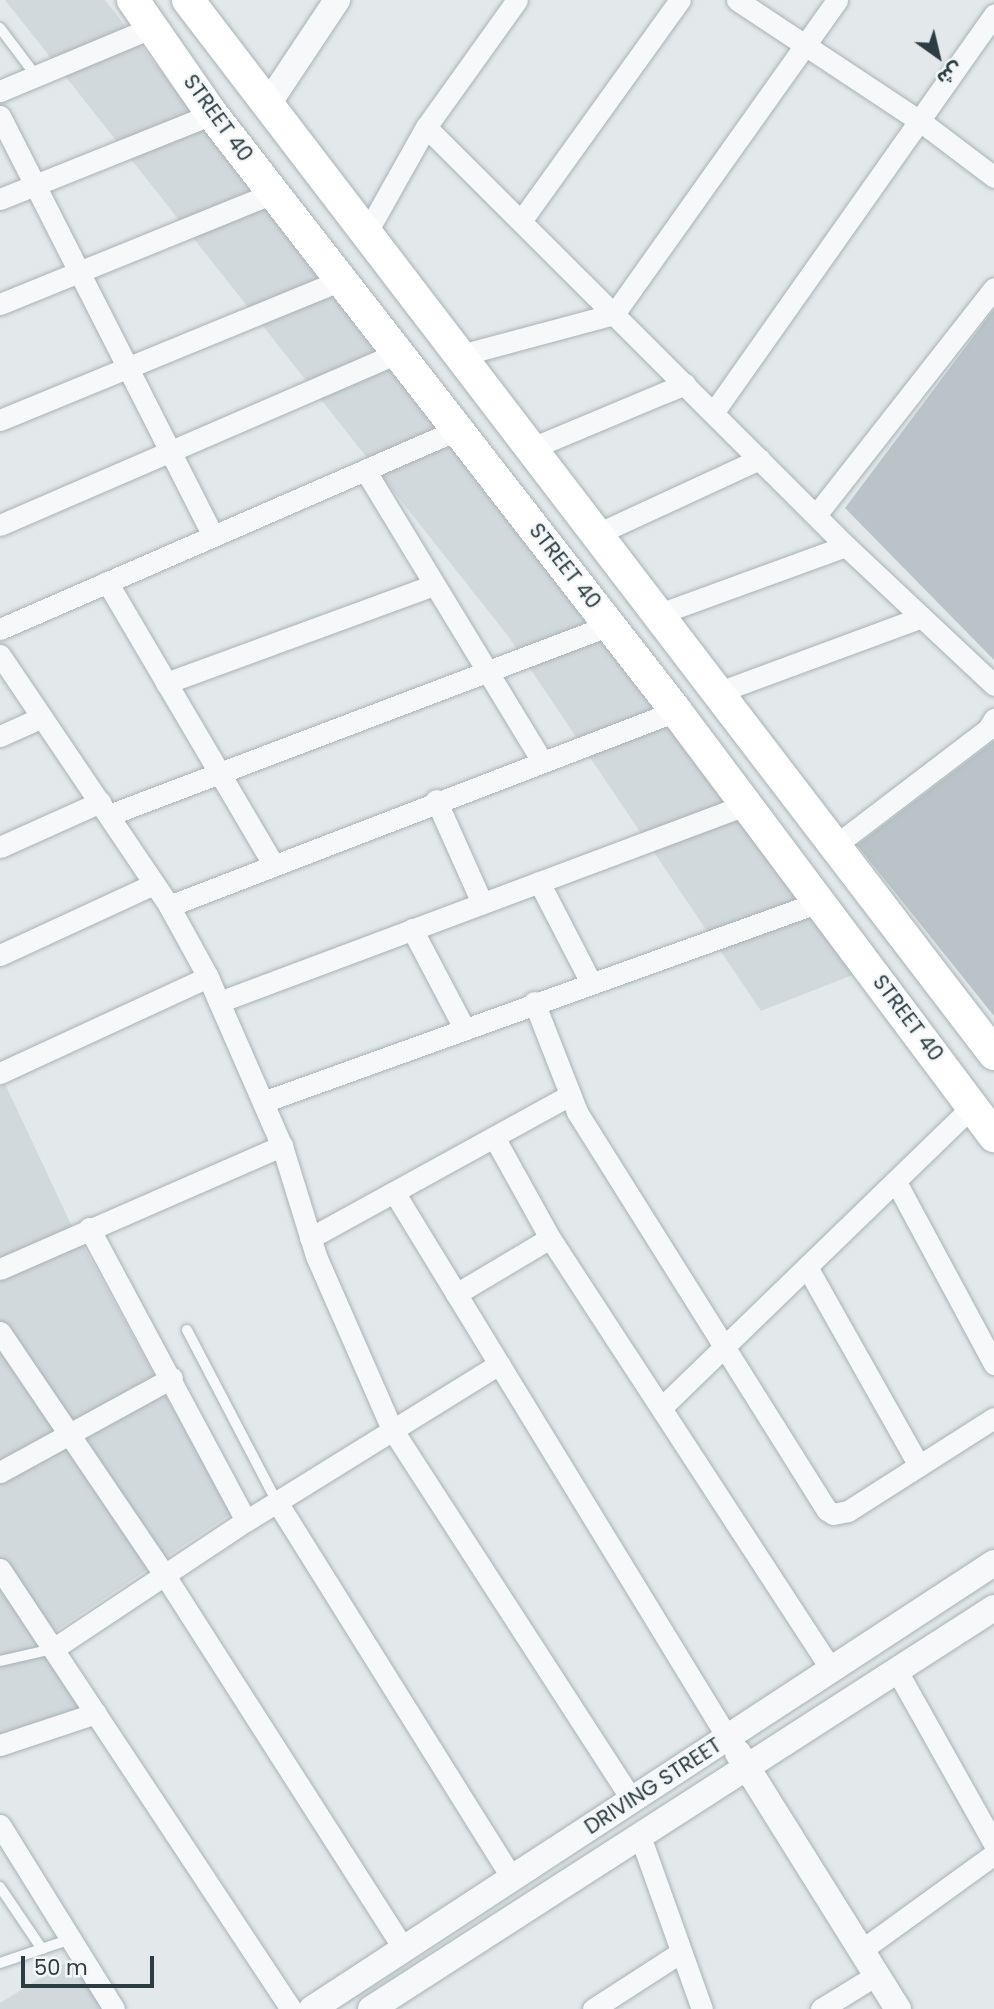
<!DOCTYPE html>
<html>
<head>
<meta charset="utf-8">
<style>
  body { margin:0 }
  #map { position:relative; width:994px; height:2009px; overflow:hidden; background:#e3e9eb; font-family:Poppins,"Noto Sans Arabic",sans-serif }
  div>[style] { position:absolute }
  .built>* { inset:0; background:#d1d9dd }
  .building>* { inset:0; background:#bac4c8 }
  .roads { filter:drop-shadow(0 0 2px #a8b2b5) drop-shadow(0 0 2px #a8b2b5) }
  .service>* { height:10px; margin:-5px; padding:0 5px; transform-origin:5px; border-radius:5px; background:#f6f8f9 }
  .minor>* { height:21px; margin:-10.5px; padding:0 10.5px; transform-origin:10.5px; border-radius:10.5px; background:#f6f8f9 }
  .tertiary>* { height:26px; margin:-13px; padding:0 13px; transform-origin:13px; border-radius:13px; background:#f6f8f9 }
  .primary>* { height:32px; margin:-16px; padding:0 16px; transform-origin:16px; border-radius:16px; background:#fff }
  span { translate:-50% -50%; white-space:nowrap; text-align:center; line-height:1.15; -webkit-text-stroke:5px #f3f7f8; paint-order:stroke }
  .street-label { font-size:21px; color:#2b3d43 }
  .north { position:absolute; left:903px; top:21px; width:70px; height:70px; -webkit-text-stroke:5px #f3f7f8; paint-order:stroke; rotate:146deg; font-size:19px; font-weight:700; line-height:28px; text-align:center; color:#2b3d43 }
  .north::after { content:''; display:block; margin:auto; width:24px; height:32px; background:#2b3d43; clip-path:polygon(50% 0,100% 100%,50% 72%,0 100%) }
  .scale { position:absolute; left:21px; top:1956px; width:133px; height:32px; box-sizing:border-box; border:4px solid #2b3d43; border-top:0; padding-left:9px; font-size:21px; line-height:24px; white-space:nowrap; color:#2b3d43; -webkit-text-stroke:5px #f3f7f8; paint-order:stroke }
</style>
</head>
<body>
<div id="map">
  <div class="built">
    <i style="clip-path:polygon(5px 0,105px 0,863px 971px,761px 1011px,508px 636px)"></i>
    <i style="clip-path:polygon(5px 1084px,69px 1220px,231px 1514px,37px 1643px,91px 1726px,0 1758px,0 1086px)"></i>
    <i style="clip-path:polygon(75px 1957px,107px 2009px,0 2009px,0 2003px)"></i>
  </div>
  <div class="building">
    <i style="clip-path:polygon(994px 309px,994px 660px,845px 508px)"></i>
    <i style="clip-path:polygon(994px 741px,994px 1016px,857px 845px)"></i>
  </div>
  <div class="roads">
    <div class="service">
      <i style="left:0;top:28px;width:56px;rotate:52.9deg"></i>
      <i style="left:187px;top:1330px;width:194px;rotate:62.4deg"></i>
      <i style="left:0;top:1661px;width:54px;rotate:-12.8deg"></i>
      <i style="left:0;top:1887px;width:75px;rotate:55.9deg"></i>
      <i style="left:0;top:1963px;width:75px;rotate:-18.7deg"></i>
    </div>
    <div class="minor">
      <i style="left:737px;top:0;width:219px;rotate:33.5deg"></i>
      <i style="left:920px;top:121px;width:93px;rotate:37.1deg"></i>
      <i style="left:0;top:91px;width:166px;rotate:-22.7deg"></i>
      <i style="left:0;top:116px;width:471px;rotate:63.1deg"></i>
      <i style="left:426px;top:127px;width:593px;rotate:44.93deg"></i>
      <i style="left:846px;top:546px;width:203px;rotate:43.2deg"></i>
      <i style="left:0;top:199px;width:228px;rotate:-21.8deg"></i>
      <i style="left:521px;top:221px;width:272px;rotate:-54.3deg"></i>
      <i style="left:367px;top:232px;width:120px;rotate:-60.7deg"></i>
      <i style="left:426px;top:127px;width:156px;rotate:-54.4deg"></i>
      <i style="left:0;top:304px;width:296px;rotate:-22.1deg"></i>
      <i style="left:461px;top:355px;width:158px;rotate:-15deg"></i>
      <i style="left:614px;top:314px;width:385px;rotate:-54.6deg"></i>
      <i style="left:713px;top:413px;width:488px;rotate:-54.8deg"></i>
      <i style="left:0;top:420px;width:369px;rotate:-22.3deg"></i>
      <i style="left:532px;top:448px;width:166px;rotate:-22.7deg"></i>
      <i style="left:365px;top:470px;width:339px;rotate:58.7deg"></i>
      <i style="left:816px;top:515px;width:288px;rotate:-51.9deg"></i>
      <i style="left:0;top:525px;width:433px;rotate:-23.4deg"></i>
      <i style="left:597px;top:534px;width:179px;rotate:-24.8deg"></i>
      <i style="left:107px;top:582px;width:327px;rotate:59.5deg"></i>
      <i style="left:659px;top:614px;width:199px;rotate:-20deg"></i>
      <i style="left:0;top:629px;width:501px;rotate:-23.54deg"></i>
      <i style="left:0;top:655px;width:303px;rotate:56deg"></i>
      <i style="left:169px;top:906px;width:81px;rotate:61.2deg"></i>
      <i style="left:208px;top:977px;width:184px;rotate:66.4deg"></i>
      <i style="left:282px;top:1146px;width:115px;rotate:72.8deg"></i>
      <i style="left:316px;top:1256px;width:189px;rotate:66.3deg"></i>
      <i style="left:392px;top:1429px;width:442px;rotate:57.1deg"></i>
      <i style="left:166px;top:683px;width:285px;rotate:-20.1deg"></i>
      <i style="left:719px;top:692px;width:216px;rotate:-20.3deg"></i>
      <i style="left:0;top:736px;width:46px;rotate:-24.3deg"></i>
      <i style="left:436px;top:800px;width:113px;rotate:65.9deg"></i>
      <i style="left:109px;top:815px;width:536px;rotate:-20.77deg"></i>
      <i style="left:837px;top:844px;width:190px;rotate:-37.3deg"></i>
      <i style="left:988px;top:729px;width:12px;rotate:-59deg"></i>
      <i style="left:0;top:847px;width:110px;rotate:-24.2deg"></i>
      <i style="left:539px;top:882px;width:111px;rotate:62.7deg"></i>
      <i style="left:169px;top:906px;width:543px;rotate:-21.04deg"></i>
      <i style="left:412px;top:929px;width:112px;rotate:62.3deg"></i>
      <i style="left:0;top:955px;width:170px;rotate:-24.8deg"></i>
      <i style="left:219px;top:1002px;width:565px;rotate:-20.52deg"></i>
      <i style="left:534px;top:1002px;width:118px;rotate:68.6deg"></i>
      <i style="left:577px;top:1112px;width:470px;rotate:57.9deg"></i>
      <i style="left:827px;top:1510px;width:7px;rotate:34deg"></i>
      <i style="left:833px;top:1514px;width:15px;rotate:-11deg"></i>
      <i style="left:848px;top:1511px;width:173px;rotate:-32.5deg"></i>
      <i style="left:0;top:1073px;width:229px;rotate:-24.8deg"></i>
      <i style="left:263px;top:1102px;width:591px;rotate:-19.78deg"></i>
      <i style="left:494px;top:1137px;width:115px;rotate:61deg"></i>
      <i style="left:550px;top:1238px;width:515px;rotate:56.9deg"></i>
      <i style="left:896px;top:1182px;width:207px;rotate:61.7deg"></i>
      <i style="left:394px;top:1192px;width:639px;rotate:58.57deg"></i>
      <i style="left:89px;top:1228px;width:332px;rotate:61.8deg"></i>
      <i style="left:310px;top:1238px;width:297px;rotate:-28.8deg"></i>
      <i style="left:807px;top:1267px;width:228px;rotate:60.6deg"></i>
      <i style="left:0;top:1269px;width:308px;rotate:-23.6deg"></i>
      <i style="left:456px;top:1294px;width:109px;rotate:-30.8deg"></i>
      <i style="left:0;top:1332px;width:292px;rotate:55.9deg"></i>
      <i style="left:164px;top:1574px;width:445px;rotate:57.4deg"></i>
      <i style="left:661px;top:1408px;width:434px;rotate:-44.1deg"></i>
      <i style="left:0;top:1472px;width:196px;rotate:-28.7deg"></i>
      <i style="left:277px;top:1502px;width:443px;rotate:58deg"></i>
      <i style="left:0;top:1569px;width:528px;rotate:56.52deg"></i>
      <i style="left:53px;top:1649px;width:232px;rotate:-33.6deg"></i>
      <i style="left:246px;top:1521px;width:298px;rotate:-31.8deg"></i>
      <i style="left:897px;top:1671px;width:198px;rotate:60.7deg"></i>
      <i style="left:0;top:1745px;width:101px;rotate:-18.4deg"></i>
      <i style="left:0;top:1825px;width:216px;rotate:58.2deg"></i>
      <i style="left:640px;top:1836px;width:184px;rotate:70.3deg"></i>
      <i style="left:863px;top:1949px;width:162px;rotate:-35.9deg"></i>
      <i style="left:593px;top:2009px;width:105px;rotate:-32.9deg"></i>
      <i style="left:821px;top:2009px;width:67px;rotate:-31.6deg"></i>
    </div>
    <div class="tertiary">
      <i style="left:268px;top:104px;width:125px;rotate:-56.4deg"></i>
      <i style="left:738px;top:1753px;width:302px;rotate:58deg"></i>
      <i style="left:312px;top:2009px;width:815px;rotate:-33.18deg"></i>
      <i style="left:371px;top:2009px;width:741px;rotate:-32.77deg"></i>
    </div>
    <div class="primary">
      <i style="left:133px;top:0;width:139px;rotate:55.3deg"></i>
      <i style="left:212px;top:114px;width:756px;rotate:52.14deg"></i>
      <i style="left:676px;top:711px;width:531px;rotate:53.19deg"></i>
      <i style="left:188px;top:0;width:1327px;rotate:52.59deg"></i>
    </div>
  </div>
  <div class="street-label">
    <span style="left:218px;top:118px;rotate:54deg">STREET 40</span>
    <span style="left:565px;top:566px;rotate:52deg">STREET 40</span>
    <span style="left:908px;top:1018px;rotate:53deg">STREET 40</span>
    <span style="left:653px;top:1786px;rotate:-33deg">DRIVING STREET</span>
  </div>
  <div class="north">ش</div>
  <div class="scale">50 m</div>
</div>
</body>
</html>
